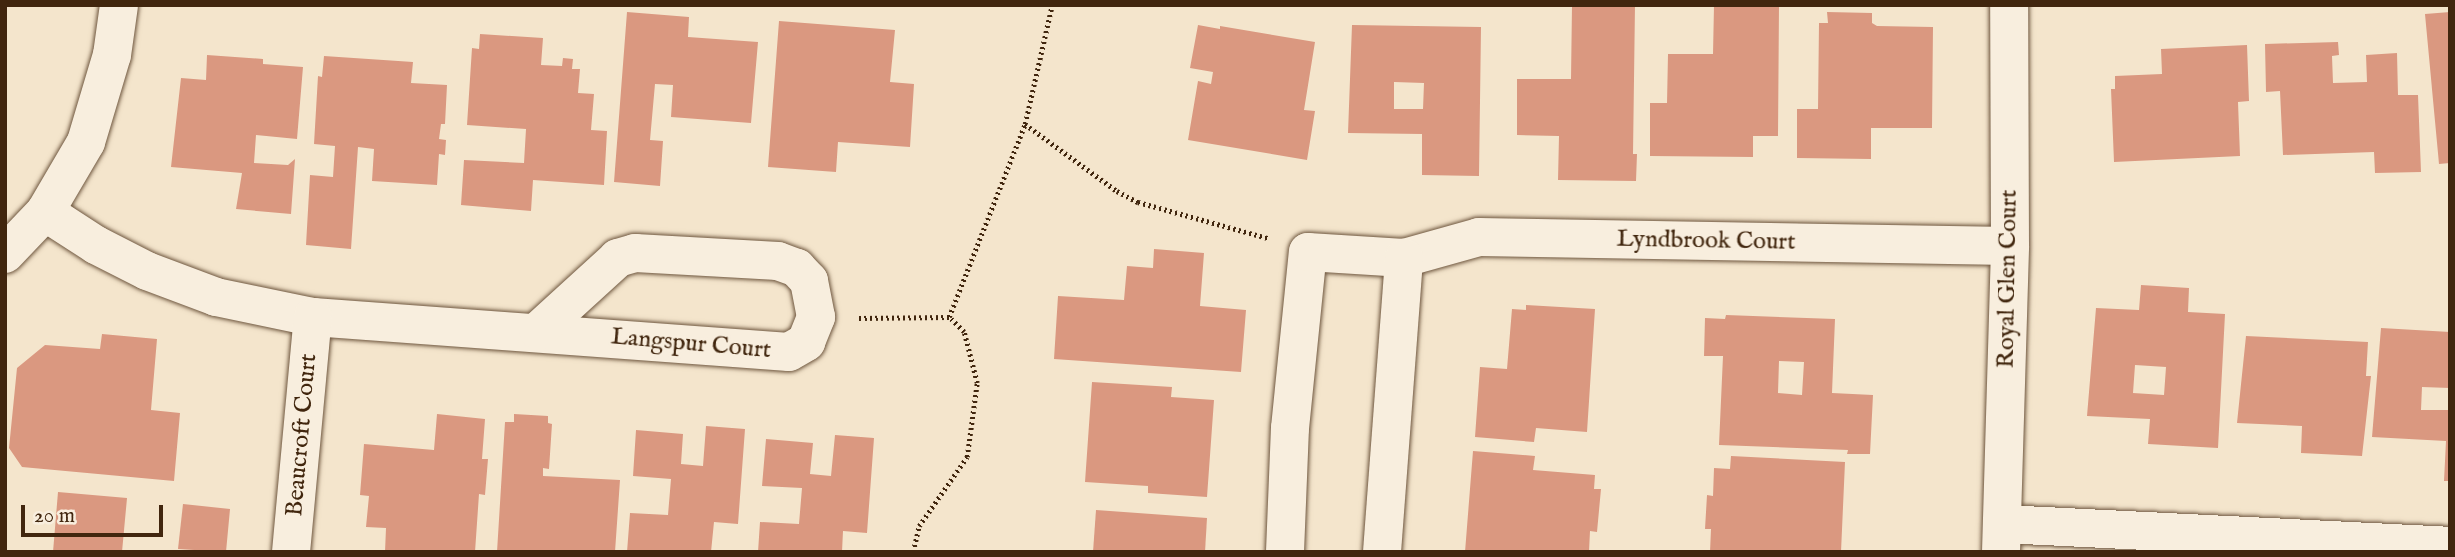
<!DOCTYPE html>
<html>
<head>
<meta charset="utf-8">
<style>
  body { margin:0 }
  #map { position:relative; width:2455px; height:557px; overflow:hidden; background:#f4e5cc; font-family:"IM FELL English",serif }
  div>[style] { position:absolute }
  .building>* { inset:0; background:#da9880 }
  .path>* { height:4.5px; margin-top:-2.25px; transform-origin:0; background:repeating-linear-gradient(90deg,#41260e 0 2px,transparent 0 5.5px) }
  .roads { filter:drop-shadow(0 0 2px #6e563e) drop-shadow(0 0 2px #6e563e) }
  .minor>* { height:38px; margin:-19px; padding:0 19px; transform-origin:19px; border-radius:19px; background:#f8eede }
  span { translate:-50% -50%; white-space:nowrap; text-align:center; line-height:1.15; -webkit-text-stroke:5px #f8eede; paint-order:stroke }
  .street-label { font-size:24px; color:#41260e }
  .frame { position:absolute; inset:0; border:7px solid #41260e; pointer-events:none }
  .scale { position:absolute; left:21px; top:505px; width:142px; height:32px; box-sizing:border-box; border:4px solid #41260e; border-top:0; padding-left:9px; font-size:21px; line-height:24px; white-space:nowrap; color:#41260e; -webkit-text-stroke:5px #f8eede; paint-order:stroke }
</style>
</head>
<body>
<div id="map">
  <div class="building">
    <i style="clip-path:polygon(1572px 5px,1635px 5px,1633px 154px,1637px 154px,1636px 181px,1558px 180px,1559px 136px,1517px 135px,1517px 79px,1571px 79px)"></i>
    <i style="clip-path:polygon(1714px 5px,1779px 5px,1778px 136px,1753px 136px,1753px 157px,1650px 156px,1650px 103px,1667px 103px,1668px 54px,1713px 54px)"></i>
    <i style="clip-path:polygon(627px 12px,689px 17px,688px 37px,758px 42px,751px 123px,671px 117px,673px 85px,655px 84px,650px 140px,663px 141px,660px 186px,614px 182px)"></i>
    <i style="clip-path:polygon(1827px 12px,1872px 13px,1872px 23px,1877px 26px,1933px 27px,1932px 128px,1871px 128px,1871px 159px,1797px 158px,1797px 109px,1818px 109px,1819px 23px,1828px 23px)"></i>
    <i style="clip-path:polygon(2450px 12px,2450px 163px,2439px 164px,2425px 14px)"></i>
    <i style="clip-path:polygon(779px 21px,895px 30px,890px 82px,914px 84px,910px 147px,838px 142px,836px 172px,768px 167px)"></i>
    <i style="clip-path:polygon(1198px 25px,1220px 29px,1220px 26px,1315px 42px,1304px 110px,1315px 111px,1307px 160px,1188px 140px,1198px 81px,1211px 84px,1213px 72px,1190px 68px)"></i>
    <i style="clip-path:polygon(evenodd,1352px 25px,1481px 27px,1479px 176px,1422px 175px,1422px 134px,1348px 133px,1352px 25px,1394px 82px,1424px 83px,1423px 109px,1394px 109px,1394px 82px)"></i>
    <i style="clip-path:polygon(480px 34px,543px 38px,541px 65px,562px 66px,563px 58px,573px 59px,572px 69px,580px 69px,578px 93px,594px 94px,591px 130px,607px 131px,604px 185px,533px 180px,531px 211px,461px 205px,464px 160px,524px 163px,526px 129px,467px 125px,472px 48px,479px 49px)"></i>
    <i style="clip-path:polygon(2338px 42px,2339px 55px,2332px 56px,2333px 83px,2367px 82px,2366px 55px,2397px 53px,2398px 95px,2418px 95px,2421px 172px,2375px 173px,2374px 152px,2283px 155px,2280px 91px,2266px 92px,2265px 44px)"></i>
    <i style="clip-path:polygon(2247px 45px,2249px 101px,2238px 102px,2240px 156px,2114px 162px,2111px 89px,2115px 89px,2115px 76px,2162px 74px,2161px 49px)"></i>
    <i style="clip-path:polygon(207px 55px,263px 59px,263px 64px,303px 67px,297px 139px,256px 135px,254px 163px,288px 165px,295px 159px,291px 214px,236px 209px,242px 173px,171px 167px,181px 78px,206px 80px)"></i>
    <i style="clip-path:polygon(324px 56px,413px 62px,411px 83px,447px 85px,445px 124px,441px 124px,439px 139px,446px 140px,445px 155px,439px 154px,437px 185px,372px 181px,374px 149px,358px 147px,351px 249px,306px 245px,310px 175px,333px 177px,335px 146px,314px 144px,318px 76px,322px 77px)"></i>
    <i style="clip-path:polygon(1154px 249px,1204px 253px,1200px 306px,1246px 310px,1241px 372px,1054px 359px,1058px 296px,1124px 300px,1127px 266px,1153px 268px)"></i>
    <i style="clip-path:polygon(evenodd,2141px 285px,2189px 288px,2188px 312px,2225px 314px,2218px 448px,2148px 444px,2150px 419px,2087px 416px,2096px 308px,2139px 310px,2141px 285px,2135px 365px,2166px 367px,2164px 395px,2133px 393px,2135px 365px)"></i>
    <i style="clip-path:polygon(1526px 305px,1595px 309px,1587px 432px,1536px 428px,1534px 442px,1475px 437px,1480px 367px,1507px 369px,1512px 309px,1526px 310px)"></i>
    <i style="clip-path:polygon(evenodd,1726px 315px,1835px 319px,1832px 393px,1873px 395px,1870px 454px,1847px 454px,1848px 450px,1719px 445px,1723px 356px,1704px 356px,1705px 318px,1725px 319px,1726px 315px,1779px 361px,1804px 362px,1802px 395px,1778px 393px,1779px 361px)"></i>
    <i style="clip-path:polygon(2381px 328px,2450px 332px,2450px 388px,2422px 387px,2421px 410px,2450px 410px,2450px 481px,2444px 481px,2446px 441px,2372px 437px)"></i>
    <i style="clip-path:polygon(102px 334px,157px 339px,151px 410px,180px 413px,174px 481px,22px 467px,9px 448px,17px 368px,45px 345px,100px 349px)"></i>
    <i style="clip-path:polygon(2246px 336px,2368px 342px,2366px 376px,2371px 376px,2362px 456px,2301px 453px,2302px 426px,2237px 423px)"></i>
    <i style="clip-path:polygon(1092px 382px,1172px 387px,1171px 397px,1214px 400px,1207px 497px,1148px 493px,1148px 486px,1085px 482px)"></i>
    <i style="clip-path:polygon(437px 414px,485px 419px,482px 459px,488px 459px,485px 495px,479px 494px,475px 552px,385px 552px,386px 528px,366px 527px,369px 496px,360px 495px,364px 444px,434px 450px)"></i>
    <i style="clip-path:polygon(514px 414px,548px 416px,548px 423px,552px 424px,549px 469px,543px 468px,543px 476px,620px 480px,615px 552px,497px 552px,505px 422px,514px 422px)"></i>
    <i style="clip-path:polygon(706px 426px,745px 429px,738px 524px,714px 522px,711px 552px,627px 552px,630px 513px,668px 515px,671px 479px,633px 476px,636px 430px,683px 434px,681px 464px,703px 466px)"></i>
    <i style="clip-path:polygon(835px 435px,874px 438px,867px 533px,843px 531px,842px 552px,758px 552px,760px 522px,799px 524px,802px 488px,762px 486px,766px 439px,813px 443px,810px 474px,831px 476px)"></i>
    <i style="clip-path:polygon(1473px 451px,1535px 456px,1533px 470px,1595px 475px,1594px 489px,1601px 489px,1597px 532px,1590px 531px,1589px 552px,1465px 552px)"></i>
    <i style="clip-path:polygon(1731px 456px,1845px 462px,1841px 552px,1710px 552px,1711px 529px,1705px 529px,1707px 495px,1713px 496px,1714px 468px,1730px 469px)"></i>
    <i style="clip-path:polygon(58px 492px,127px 498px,122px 552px,53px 552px)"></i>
    <i style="clip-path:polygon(183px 504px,230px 509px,226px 552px,178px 549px)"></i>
    <i style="clip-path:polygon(1096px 510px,1207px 518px,1205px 552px,1093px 552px)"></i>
  </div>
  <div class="path">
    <i style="left:1025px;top:124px;width:114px;rotate:36.1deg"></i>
    <i style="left:1117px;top:191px;width:24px;rotate:28deg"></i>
    <i style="left:1138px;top:202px;width:135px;rotate:15.5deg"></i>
    <i style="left:859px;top:318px;width:90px;rotate:-0.6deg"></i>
    <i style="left:913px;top:552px;width:27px;rotate:-77deg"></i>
    <i style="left:919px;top:526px;width:84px;rotate:-55.2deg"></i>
    <i style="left:967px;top:457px;width:75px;rotate:-82.3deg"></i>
    <i style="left:977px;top:383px;width:53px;rotate:-104.3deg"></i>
    <i style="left:964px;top:332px;width:21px;rotate:-135deg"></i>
    <i style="left:949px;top:317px;width:207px;rotate:-68.5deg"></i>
    <i style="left:1025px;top:124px;width:122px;rotate:-77.2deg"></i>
  </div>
  <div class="roads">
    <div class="minor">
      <i style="left:45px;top:212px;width:61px;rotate:32.9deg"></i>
      <i style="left:96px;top:245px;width:57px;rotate:27deg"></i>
      <i style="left:147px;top:271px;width:74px;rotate:20.6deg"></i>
      <i style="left:216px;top:297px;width:99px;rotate:11.7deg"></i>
      <i style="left:313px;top:317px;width:477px;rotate:4.2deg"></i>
      <i style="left:789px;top:352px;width:20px;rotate:-30deg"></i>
      <i style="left:806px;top:342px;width:27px;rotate:-68deg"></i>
      <i style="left:816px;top:317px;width:37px;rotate:-101deg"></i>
      <i style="left:809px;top:281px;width:18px;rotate:-133deg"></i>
      <i style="left:797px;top:268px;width:20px;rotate:-160deg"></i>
      <i style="left:778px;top:261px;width:143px;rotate:-176.8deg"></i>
      <i style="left:635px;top:253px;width:18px;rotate:164deg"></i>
      <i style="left:618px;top:258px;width:108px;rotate:137.6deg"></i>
      <i style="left:5px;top:254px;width:58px;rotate:-46.4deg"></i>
      <i style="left:45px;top:212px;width:81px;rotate:-59.6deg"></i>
      <i style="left:86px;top:142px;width:91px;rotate:-73.4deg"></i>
      <i style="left:112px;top:55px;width:50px;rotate:-82deg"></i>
      <i style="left:2003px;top:524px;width:448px;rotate:2.8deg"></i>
      <i style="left:291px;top:552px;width:236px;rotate:-84.7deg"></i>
      <i style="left:1285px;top:552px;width:124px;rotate:-87.7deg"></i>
      <i style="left:1290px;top:428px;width:177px;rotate:-84.2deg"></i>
      <i style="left:1308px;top:252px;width:96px;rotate:3.6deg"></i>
      <i style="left:1404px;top:258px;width:78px;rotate:-15.6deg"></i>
      <i style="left:1479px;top:237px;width:531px;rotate:0.97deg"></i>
      <i style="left:1382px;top:552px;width:295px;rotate:-85.7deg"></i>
      <i style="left:2001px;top:552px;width:306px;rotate:-88.3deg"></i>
      <i style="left:2010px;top:246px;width:241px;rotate:-90.2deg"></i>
    </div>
  </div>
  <div class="street-label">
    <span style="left:1706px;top:241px;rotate:1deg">Lyndbrook Court</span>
    <span style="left:2008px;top:279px;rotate:-89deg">Royal Glen Court</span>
    <span style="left:691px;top:344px;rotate:5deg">Langspur Court</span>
    <span style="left:302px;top:435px;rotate:-85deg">Beaucroft Court</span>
  </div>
  <div class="frame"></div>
  <div class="scale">20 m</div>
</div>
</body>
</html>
